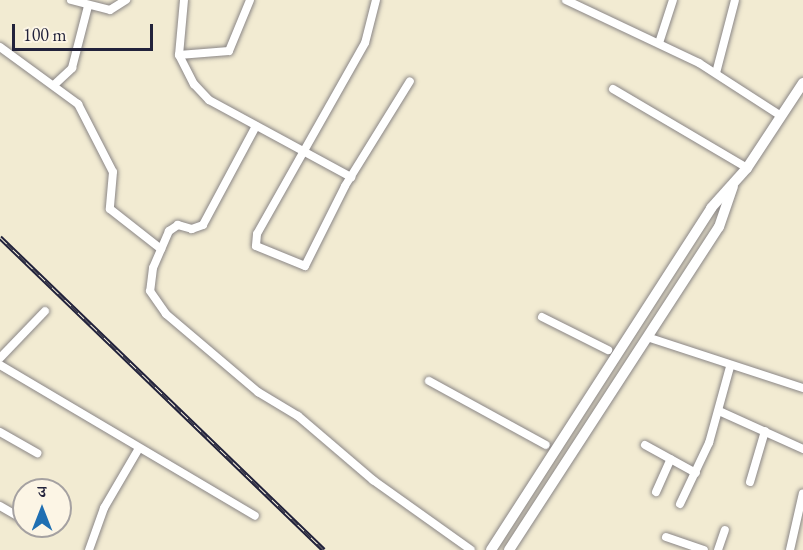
<!DOCTYPE html>
<html>
<head>
<meta charset="utf-8">
<style>
  body { margin:0 }
  #map { position:relative; width:803px; height:550px; overflow:hidden; background:#f2ebd2; font-family:"EB Garamond","Noto Serif Devanagari",serif }
  div>[style] { position:absolute }
  .roads { filter:drop-shadow(0 0 2px #8a8686) drop-shadow(0 0 2px #8a8686) }
  .street>* { height:8px; margin:-4px; padding:0 4px; transform-origin:4px; border-radius:4px; background:#fff }
  .secondary>* { height:10px; margin:-5px; padding:0 5px; transform-origin:5px; border-radius:5px; background:#fff }
  .rail>* { height:5px; margin-top:-2.5px; transform-origin:0; background:repeating-linear-gradient(90deg,#fcf5e5 0 9px,#22223b 0 18px); box-sizing:border-box; border-block:2px solid #22223b }
  span { translate:-50% -50%; white-space:nowrap; text-align:center; line-height:1.15; -webkit-text-stroke:4.5px #fcf5e5; paint-order:stroke }
  .north { position:absolute; left:12px; top:478px; width:60px; height:60px; box-sizing:border-box; background:#fcf5e5; border:2px solid #a5a1a1; border-radius:50%; rotate:0deg; font-size:16px; font-weight:700; line-height:24px; text-align:center; color:#22223b }
  .north::after { content:''; display:block; margin:auto; width:21px; height:27px; background:#1f6fb2; clip-path:polygon(50% 0,100% 100%,50% 72%,0 100%) }
  .scale { position:absolute; left:12px; top:24px; width:141px; height:27px; box-sizing:border-box; border:3px solid #22223b; border-top:0; padding-left:8px; font-size:18px; line-height:21px; white-space:nowrap; color:#22223b; -webkit-text-stroke:4px #fcf5e5; paint-order:stroke }
</style>
</head>
<body>
<div id="map">
  <div class="roads">
    <div class="street">
      <i style="left:71px;top:0;width:40px;rotate:14.4deg"></i>
      <i style="left:110px;top:10px;width:19px;rotate:-32deg"></i>
      <i style="left:184px;top:0;width:55px;rotate:95.2deg"></i>
      <i style="left:179px;top:55px;width:33px;rotate:63deg"></i>
      <i style="left:194px;top:84px;width:22px;rotate:47deg"></i>
      <i style="left:209px;top:100px;width:162px;rotate:28.5deg"></i>
      <i style="left:376px;top:0;width:44px;rotate:104.3deg"></i>
      <i style="left:365px;top:43px;width:219px;rotate:119.5deg"></i>
      <i style="left:257px;top:234px;width:12px;rotate:95deg"></i>
      <i style="left:256px;top:246px;width:53px;rotate:22.2deg"></i>
      <i style="left:305px;top:266px;width:89px;rotate:-63.4deg"></i>
      <i style="left:345px;top:186px;width:123px;rotate:-58.2deg"></i>
      <i style="left:566px;top:0;width:147px;rotate:25.3deg"></i>
      <i style="left:699px;top:63px;width:98px;rotate:32.9deg"></i>
      <i style="left:659px;top:43px;width:45px;rotate:-72deg"></i>
      <i style="left:0;top:47px;width:97px;rotate:36.2deg"></i>
      <i style="left:78px;top:104px;width:76px;rotate:62.8deg"></i>
      <i style="left:113px;top:172px;width:37px;rotate:95deg"></i>
      <i style="left:110px;top:209px;width:65px;rotate:38.1deg"></i>
      <i style="left:179px;top:55px;width:50px;rotate:-4.6deg"></i>
      <i style="left:229px;top:51px;width:55px;rotate:-67.6deg"></i>
      <i style="left:716px;top:73px;width:75px;rotate:-75.4deg"></i>
      <i style="left:54px;top:85px;width:25px;rotate:-43deg"></i>
      <i style="left:72px;top:68px;width:64px;rotate:-75.5deg"></i>
      <i style="left:613px;top:89px;width:156px;rotate:30.5deg"></i>
      <i style="left:256px;top:126px;width:112px;rotate:118.2deg"></i>
      <i style="left:203px;top:225px;width:12px;rotate:160deg"></i>
      <i style="left:192px;top:229px;width:15px;rotate:-164deg"></i>
      <i style="left:178px;top:225px;width:11px;rotate:146deg"></i>
      <i style="left:169px;top:231px;width:40px;rotate:113.4deg"></i>
      <i style="left:153px;top:268px;width:23px;rotate:97deg"></i>
      <i style="left:150px;top:291px;width:28px;rotate:55deg"></i>
      <i style="left:166px;top:314px;width:121px;rotate:40.3deg"></i>
      <i style="left:258px;top:392px;width:47px;rotate:31deg"></i>
      <i style="left:298px;top:416px;width:99px;rotate:40.5deg"></i>
      <i style="left:373px;top:480px;width:120px;rotate:35.5deg"></i>
      <i style="left:542px;top:317px;width:74px;rotate:26.6deg"></i>
      <i style="left:647px;top:337px;width:164px;rotate:18.1deg"></i>
      <i style="left:0;top:358px;width:65px;rotate:-46.2deg"></i>
      <i style="left:0;top:365px;width:296px;rotate:30.6deg"></i>
      <i style="left:429px;top:381px;width:133px;rotate:28.7deg"></i>
      <i style="left:719px;top:411px;width:92px;rotate:24.3deg"></i>
      <i style="left:0;top:432px;width:43px;rotate:29.6deg"></i>
      <i style="left:645px;top:445px;width:58px;rotate:28.8deg"></i>
      <i style="left:750px;top:482px;width:53px;rotate:-73.6deg"></i>
      <i style="left:656px;top:492px;width:36px;rotate:-66deg"></i>
      <i style="left:680px;top:504px;width:68px;rotate:-64.6deg"></i>
      <i style="left:709px;top:443px;width:79px;rotate:-74.6deg"></i>
      <i style="left:0;top:506px;width:28px;rotate:30deg"></i>
      <i style="left:666px;top:537px;width:40px;rotate:18.9deg"></i>
      <i style="left:89px;top:550px;width:45px;rotate:-70.3deg"></i>
      <i style="left:104px;top:508px;width:69px;rotate:-59.7deg"></i>
      <i style="left:718px;top:550px;width:21px;rotate:-71deg"></i>
      <i style="left:790px;top:550px;width:58px;rotate:-77.2deg"></i>
    </div>
    <div class="secondary">
      <i style="left:491px;top:550px;width:407px;rotate:-57.2deg"></i>
      <i style="left:711px;top:208px;width:54px;rotate:-48deg"></i>
      <i style="left:747px;top:168px;width:102px;rotate:-56.6deg"></i>
      <i style="left:509px;top:550px;width:385px;rotate:-57deg"></i>
      <i style="left:719px;top:227px;width:43px;rotate:-71.1deg"></i>
    </div>
  </div>
  <div class="rail">
    <i style="left:0;top:237px;width:450px;rotate:44deg"></i>
  </div>
  <div class="north">उ</div>
  <div class="scale">100 m</div>
</div>
</body>
</html>
